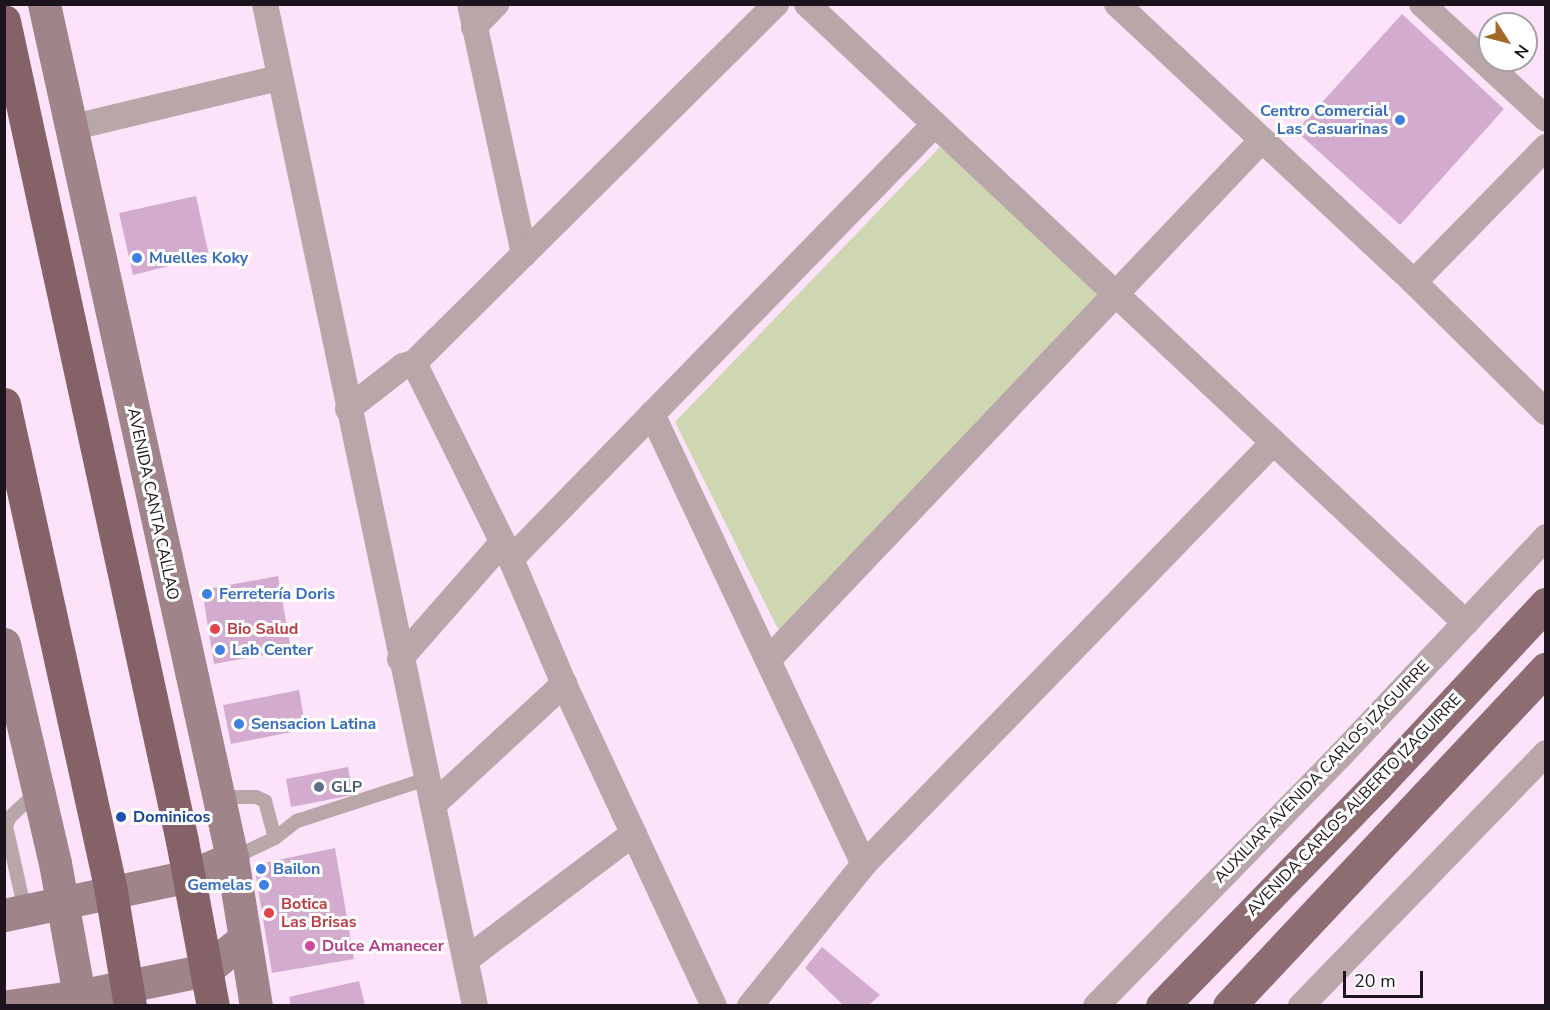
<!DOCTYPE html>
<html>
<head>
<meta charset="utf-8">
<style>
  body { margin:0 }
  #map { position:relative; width:1550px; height:1010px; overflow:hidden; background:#fce3f9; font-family:"Nunito Sans",sans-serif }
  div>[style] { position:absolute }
  .green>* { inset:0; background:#ced7b2 }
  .building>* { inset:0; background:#d3abcf }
  .service>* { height:14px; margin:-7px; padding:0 7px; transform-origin:7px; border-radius:7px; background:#b9a6a9 }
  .minor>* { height:26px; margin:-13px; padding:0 13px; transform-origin:13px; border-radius:13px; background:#b9a6a9 }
  .secondary>* { height:33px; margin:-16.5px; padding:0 16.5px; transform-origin:16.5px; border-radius:16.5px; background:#9f8489 }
  .primary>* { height:33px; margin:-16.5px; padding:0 16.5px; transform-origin:16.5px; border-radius:16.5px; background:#8d6c72 }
  .trunk>* { height:33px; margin:-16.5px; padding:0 16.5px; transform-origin:16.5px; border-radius:16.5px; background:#846268 }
  .dots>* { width:16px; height:16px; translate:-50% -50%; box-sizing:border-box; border:3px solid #fff; border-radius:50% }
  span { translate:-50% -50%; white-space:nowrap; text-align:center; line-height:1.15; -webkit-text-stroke:6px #fff; paint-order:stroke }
  .shop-label { font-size:16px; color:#366cbe; font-weight:700 }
  .right { translate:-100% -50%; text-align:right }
  .left { translate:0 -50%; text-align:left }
  .street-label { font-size:16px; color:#1d131c }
  .health-label { font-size:16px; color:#be3a42; font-weight:700 }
  .service-label { font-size:16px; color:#4e5e75; font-weight:700 }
  .transit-label { font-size:16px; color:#164399; font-weight:700 }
  .hotel-label { font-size:16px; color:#b23c85; font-weight:700 }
  .frame { position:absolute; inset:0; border:6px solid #1d131c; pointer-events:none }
  .north { position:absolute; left:1478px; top:12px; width:60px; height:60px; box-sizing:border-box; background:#fff; border:2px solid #a5a1a4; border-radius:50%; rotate:126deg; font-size:16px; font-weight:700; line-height:24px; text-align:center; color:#1d131c }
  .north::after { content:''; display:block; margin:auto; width:21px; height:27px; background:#a46929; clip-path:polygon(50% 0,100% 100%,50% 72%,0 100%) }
  .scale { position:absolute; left:1343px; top:971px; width:80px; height:27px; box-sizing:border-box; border:3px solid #1d131c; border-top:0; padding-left:8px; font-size:18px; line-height:21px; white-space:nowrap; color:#1d131c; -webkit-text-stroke:4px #fff; paint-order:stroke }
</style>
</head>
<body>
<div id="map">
  <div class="green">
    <i style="clip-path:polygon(940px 147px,1099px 294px,780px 633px,675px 422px)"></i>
  </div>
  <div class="building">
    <i style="clip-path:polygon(1402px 14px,1504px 109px,1400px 225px,1296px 131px)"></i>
    <i style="clip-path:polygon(196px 196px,209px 256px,133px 275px,119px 213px)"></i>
    <i style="clip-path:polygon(278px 576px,291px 650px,214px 664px,202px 590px)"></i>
    <i style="clip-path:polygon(299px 690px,306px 729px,231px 744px,223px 705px)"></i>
    <i style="clip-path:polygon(348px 767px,353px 795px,291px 807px,286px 779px)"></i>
    <i style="clip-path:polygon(335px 848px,354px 959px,272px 973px,254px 865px)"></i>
    <i style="clip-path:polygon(822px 947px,880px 995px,869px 1005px,843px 1005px,805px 968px)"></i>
    <i style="clip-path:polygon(359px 981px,365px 1005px,291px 1005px,289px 997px)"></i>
  </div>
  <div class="service">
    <i style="left:219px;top:797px;width:37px"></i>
    <i style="left:256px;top:797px;width:10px;rotate:24deg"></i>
    <i style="left:265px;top:801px;width:38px;rotate:75deg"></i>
    <i style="left:233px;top:858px;width:47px;rotate:-25.5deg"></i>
    <i style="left:275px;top:838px;width:28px;rotate:-38deg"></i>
    <i style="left:297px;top:821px;width:139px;rotate:-18deg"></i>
    <i style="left:25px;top:911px;width:87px;rotate:-102.6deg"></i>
    <i style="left:6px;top:826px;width:10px;rotate:-66deg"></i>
    <i style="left:10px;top:817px;width:37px;rotate:-43deg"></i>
  </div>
  <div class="minor">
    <i style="left:265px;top:4px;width:1024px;rotate:78.16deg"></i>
    <i style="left:470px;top:4px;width:256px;rotate:77.8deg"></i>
    <i style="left:807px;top:4px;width:904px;rotate:43.21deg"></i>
    <i style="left:1117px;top:4px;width:407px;rotate:43.1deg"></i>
    <i style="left:1414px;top:282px;width:185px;rotate:44.6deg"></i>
    <i style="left:1422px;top:4px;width:169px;rotate:42.8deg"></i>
    <i style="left:474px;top:27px;width:32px;rotate:-46deg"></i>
    <i style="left:70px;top:128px;width:215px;rotate:-13.5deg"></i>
    <i style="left:1414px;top:282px;width:189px;rotate:-45.6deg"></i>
    <i style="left:348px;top:409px;width:70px;rotate:-38deg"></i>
    <i style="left:403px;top:366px;width:11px;rotate:-15deg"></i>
    <i style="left:652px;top:414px;width:497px;rotate:64.8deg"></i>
    <i style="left:511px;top:559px;width:607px;rotate:-45.73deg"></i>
    <i style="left:400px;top:659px;width:154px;rotate:-48.7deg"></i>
    <i style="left:768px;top:660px;width:717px;rotate:-46.47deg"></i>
    <i style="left:435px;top:803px;width:176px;rotate:-42.7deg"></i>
    <i style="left:467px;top:959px;width:209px;rotate:-37deg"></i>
    <i style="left:714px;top:1006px;width:355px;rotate:-115deg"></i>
    <i style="left:564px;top:684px;width:136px;rotate:-113deg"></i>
    <i style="left:511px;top:559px;width:219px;rotate:-116.3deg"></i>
    <i style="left:414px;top:363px;width:510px;rotate:-44.76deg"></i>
    <i style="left:750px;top:1006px;width:182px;rotate:-51.2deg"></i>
    <i style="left:864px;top:864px;width:588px;rotate:-45.83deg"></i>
    <i style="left:1096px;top:1006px;width:348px;rotate:-45.7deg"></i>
    <i style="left:1339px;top:757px;width:302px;rotate:-46.7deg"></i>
    <i style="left:1301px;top:1006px;width:352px;rotate:-45.9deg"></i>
  </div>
  <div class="secondary">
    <i style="left:44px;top:4px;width:874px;rotate:77.58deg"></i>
    <i style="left:232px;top:858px;width:150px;rotate:80.8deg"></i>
    <i style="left:4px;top:644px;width:225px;rotate:76.9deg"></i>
    <i style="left:55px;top:863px;width:145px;rotate:79.7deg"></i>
    <i style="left:4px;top:915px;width:189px;rotate:-11.9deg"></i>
    <i style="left:189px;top:876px;width:47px;rotate:-22.7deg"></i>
    <i style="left:8px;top:1006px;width:72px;rotate:-8deg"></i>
    <i style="left:79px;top:996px;width:130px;rotate:-11.6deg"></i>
    <i style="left:206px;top:970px;width:50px;rotate:-39.4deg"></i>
  </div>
  <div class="primary">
    <i style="left:1162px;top:1006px;width:308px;rotate:-45.8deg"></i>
    <i style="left:1377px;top:785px;width:248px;rotate:-47deg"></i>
    <i style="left:1229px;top:1006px;width:463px;rotate:-46.8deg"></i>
  </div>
  <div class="trunk">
    <i style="left:4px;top:21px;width:839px;rotate:77.75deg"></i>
    <i style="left:182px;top:841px;width:168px;rotate:79.4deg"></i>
    <i style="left:4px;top:404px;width:500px;rotate:77.6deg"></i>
    <i style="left:111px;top:892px;width:116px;rotate:80.5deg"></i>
  </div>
  <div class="dots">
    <i style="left:1400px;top:120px;background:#3f7fe0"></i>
    <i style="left:137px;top:258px;background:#3f7fe0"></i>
    <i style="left:207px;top:594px;background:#3f7fe0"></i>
    <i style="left:215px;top:629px;background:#e0444e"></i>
    <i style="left:220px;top:650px;background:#3f7fe0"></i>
    <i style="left:239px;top:724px;background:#3f7fe0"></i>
    <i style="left:319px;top:787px;background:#5c6f8a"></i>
    <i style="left:121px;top:817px;background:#1a4fb4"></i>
    <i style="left:261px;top:869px;background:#3f7fe0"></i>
    <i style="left:264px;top:885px;background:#3f7fe0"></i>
    <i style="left:269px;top:913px;background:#e0444e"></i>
    <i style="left:310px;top:946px;background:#d1479c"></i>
  </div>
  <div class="shop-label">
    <span class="right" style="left:1388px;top:120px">Centro Comercial<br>Las Casuarinas</span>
    <span class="left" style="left:149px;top:258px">Muelles Koky</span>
    <span class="left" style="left:219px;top:594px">Ferretería Doris</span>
    <span class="left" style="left:232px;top:650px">Lab Center</span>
    <span class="left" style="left:251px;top:724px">Sensacion Latina</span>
    <span class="left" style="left:273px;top:869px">Bailon</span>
    <span class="right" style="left:252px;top:885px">Gemelas</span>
  </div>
  <div class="street-label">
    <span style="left:153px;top:504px;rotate:78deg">AVENIDA CANTA CALLAO</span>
    <span style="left:1322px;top:772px;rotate:-46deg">AUXILIAR AVENIDA CARLOS IZAGUIRRE</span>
    <span style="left:1354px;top:805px;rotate:-46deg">AVENIDA CARLOS ALBERTO IZAGUIRRE</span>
  </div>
  <div class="health-label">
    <span class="left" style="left:227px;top:629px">Bio Salud</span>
    <span class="left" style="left:281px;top:913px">Botica<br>Las Brisas</span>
  </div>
  <div class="service-label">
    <span class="left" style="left:331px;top:787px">GLP</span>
  </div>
  <div class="transit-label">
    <span class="left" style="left:133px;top:817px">Dominicos</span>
  </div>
  <div class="hotel-label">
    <span class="left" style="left:322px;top:946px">Dulce Amanecer</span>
  </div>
  <div class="frame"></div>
  <div class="north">N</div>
  <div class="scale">20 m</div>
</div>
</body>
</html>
